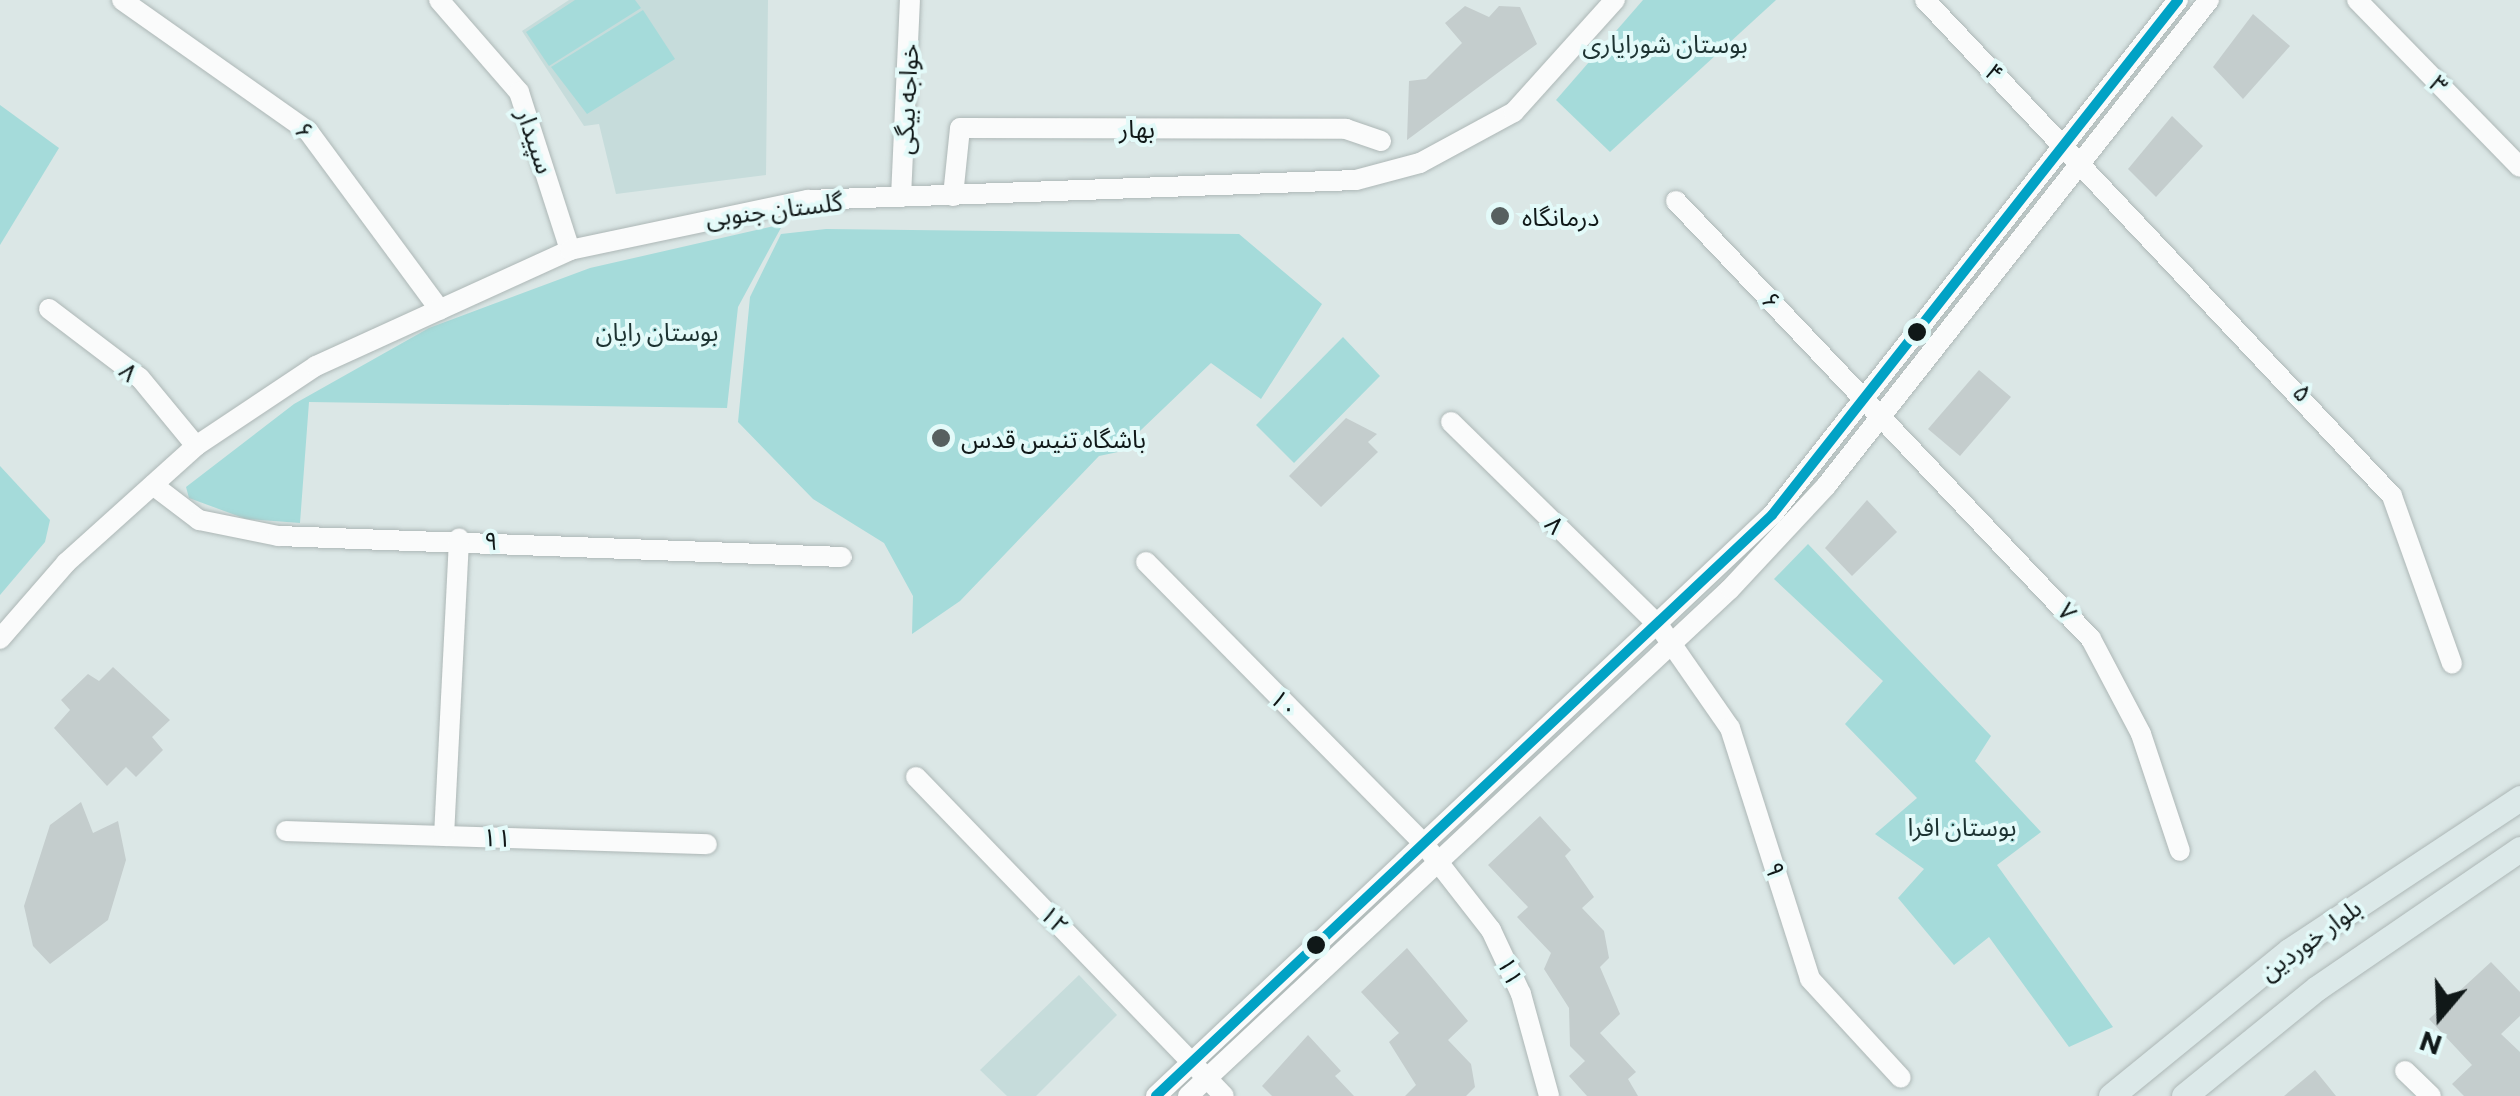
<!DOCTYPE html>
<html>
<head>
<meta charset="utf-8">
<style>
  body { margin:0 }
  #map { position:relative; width:2520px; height:1096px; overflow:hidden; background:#dbe7e6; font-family:Commissioner,"Noto Sans Arabic",sans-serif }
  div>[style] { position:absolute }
  .built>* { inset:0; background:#c6dcdb }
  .green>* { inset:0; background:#a5dbda }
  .building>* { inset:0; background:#c4cdcd }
  .roads { filter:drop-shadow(0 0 2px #adb7b6) drop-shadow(0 0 2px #adb7b6) }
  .minor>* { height:20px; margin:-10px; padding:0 10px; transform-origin:10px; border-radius:10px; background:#fafbfb }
  .major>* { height:25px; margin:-12.5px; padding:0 12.5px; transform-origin:12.5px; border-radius:12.5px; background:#dce9e9 }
  .bus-1>* { height:10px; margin:-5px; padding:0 5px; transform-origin:5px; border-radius:5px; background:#01a2c5 }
  .dots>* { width:28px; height:28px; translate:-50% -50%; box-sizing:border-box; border:5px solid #e3faf9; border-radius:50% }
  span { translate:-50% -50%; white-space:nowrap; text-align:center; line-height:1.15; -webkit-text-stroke:8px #e3faf9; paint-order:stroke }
  .park-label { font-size:25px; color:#1d3332 }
  .street-label { font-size:25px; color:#101818 }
  .poi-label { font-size:25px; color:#101818 }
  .left { translate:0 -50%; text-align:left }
  .north { position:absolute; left:2390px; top:966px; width:100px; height:100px; -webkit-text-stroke:8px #e3faf9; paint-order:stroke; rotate:199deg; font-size:28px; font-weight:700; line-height:40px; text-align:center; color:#101818 }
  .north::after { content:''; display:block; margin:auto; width:35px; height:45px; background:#101818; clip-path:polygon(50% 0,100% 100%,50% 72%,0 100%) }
</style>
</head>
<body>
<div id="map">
  <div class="built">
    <i style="clip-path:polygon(569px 0,768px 0,766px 175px,616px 194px,599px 124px,584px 126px,522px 31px)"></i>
    <i style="clip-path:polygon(1079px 975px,1117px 1015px,1036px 1096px,1007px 1096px,980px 1070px)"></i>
  </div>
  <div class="green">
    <i style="clip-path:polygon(575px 0,635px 0,641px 8px,549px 66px,526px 32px)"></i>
    <i style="clip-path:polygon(1643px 0,1776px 0,1610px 152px,1556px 100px)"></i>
    <i style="clip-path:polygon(643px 10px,675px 59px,587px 114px,551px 67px)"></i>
    <i style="clip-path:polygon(0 105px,59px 148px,0 245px)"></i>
    <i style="clip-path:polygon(783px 224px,738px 307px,727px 408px,309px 402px,300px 523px,246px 519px,189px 498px,186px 487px,294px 404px,429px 328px,590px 268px)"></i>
    <i style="clip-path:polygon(826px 229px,1239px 234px,1322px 304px,1261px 399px,1211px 363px,1118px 452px,1099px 456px,960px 601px,912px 634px,913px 596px,884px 543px,813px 499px,738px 422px,750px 297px,781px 234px)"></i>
    <i style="clip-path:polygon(1343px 337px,1380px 376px,1294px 463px,1256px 425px)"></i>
    <i style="clip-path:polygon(0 466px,50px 520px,45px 542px,0 595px)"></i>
    <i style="clip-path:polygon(1808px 544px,1991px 736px,1975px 761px,2041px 832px,1997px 865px,2113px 1027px,2069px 1047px,1989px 937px,1954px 965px,1898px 898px,1924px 869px,1875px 834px,1917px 798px,1845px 724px,1883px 681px,1774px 579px)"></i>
  </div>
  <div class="building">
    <i style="clip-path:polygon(1465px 6px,1489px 17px,1499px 6px,1520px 7px,1537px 44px,1407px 140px,1409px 81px,1426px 79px,1462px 43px,1445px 23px)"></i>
    <i style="clip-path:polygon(2253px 14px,2290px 46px,2243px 99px,2213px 67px)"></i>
    <i style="clip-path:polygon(2172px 116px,2203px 146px,2156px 197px,2128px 169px)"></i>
    <i style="clip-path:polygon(1979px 370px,2011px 397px,1960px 456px,1928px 429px)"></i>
    <i style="clip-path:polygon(1346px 418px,1377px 434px,1368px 442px,1378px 452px,1321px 507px,1289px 476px)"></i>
    <i style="clip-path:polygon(1867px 500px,1897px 532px,1852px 576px,1825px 548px)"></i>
    <i style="clip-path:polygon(113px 667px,170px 720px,152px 737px,163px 750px,136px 777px,126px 767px,107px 786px,54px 728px,70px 710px,61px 700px,88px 674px,99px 681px)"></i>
    <i style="clip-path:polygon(81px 802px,93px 833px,118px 821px,126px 860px,108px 920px,50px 964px,33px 946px,24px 906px,50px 825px)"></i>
    <i style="clip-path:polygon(1540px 816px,1571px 850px,1565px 856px,1594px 897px,1582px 908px,1604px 931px,1609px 958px,1600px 967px,1620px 1014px,1600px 1033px,1636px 1072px,1628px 1079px,1638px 1096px,1587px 1096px,1569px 1076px,1585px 1061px,1570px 1046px,1569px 1008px,1544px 969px,1551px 953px,1517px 917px,1528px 907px,1488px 865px)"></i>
    <i style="clip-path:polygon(1407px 948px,1468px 1021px,1448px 1040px,1471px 1064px,1475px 1087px,1466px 1096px,1405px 1096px,1416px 1085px,1389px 1042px,1399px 1033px,1361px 992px)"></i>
    <i style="clip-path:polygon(2491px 962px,2520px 992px,2520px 1016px,2501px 1034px,2520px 1052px,2520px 1096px,2464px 1096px,2452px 1084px,2472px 1065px,2429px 1019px)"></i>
    <i style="clip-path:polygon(1308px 1035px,1341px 1071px,1335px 1076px,1354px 1096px,1272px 1096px,1262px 1086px)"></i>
    <i style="clip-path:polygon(2315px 1070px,2336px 1096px,2284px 1096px)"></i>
  </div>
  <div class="roads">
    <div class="minor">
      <i style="left:122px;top:0;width:228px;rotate:35.2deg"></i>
      <i style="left:308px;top:131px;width:222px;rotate:53.6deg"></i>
      <i style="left:439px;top:0;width:122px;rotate:49deg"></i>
      <i style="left:519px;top:92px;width:166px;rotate:72.1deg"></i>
      <i style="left:1925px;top:0;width:681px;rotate:46.72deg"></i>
      <i style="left:2392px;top:496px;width:178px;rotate:70.3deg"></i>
      <i style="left:2357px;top:0;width:233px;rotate:45.7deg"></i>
      <i style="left:953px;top:196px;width:68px;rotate:-84.1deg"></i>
      <i style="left:960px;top:128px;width:386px;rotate:0.1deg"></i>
      <i style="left:1346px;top:129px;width:37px;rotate:19deg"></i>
      <i style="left:901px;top:197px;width:197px;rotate:-87.4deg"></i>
      <i style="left:1676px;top:201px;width:603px;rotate:46.54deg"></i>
      <i style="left:2091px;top:639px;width:107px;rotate:62.2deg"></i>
      <i style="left:2141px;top:734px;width:123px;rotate:71.6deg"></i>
      <i style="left:49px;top:309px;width:114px;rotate:37.2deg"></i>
      <i style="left:140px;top:378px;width:88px;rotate:50.5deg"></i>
      <i style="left:1451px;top:422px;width:291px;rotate:44.4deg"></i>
      <i style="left:1659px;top:626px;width:124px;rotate:55.2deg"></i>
      <i style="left:1730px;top:728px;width:263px;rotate:72.3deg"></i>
      <i style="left:1810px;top:979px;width:134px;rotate:47.4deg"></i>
      <i style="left:153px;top:485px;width:58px;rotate:37.3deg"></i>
      <i style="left:199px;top:520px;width:81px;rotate:11.4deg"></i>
      <i style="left:278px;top:536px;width:564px;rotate:2.13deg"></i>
      <i style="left:1146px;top:562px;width:396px;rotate:45.4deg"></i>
      <i style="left:1424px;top:844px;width:109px;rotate:52.1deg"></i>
      <i style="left:1491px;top:930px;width:71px;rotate:64.9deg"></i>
      <i style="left:1521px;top:994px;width:106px;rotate:74.6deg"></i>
      <i style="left:0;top:639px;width:101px;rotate:-49deg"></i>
      <i style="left:66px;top:563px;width:175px;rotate:-42deg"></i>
      <i style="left:196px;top:446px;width:144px;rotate:-33.7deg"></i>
      <i style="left:316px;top:366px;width:279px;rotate:-24.5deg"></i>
      <i style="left:570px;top:250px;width:243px;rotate:-11.9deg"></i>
      <i style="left:808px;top:200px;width:548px;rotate:-2.09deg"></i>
      <i style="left:1356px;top:180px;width:66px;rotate:-14.9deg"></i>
      <i style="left:1420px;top:163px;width:107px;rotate:-28.5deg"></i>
      <i style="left:1514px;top:112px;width:151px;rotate:-48deg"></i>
      <i style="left:916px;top:777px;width:443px;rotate:46deg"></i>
      <i style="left:286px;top:831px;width:421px;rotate:1.8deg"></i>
      <i style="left:444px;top:836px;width:298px;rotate:-87.1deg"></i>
      <i style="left:2405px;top:1071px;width:36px;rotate:44deg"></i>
      <i style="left:1156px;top:1096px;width:847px;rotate:-43.33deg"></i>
      <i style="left:1772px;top:515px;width:656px;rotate:-51.75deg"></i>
      <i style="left:1188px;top:1096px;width:742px;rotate:-43.09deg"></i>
      <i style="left:1730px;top:589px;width:141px;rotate:-47deg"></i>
      <i style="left:1826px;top:486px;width:619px;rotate:-51.76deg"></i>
    </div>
    <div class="major">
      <i style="left:2111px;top:1096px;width:230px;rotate:-39.2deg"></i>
      <i style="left:2289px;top:951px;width:277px;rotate:-33.5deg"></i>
      <i style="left:2184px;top:1096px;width:171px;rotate:-39.1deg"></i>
      <i style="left:2317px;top:988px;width:246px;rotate:-34.4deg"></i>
    </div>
  </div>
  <div class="bus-1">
    <i style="left:1156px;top:1096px;width:847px;rotate:-43.33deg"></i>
    <i style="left:1772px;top:515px;width:656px;rotate:-51.75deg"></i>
  </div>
  <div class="dots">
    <i style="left:1500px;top:216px;background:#576060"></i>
    <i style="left:1917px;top:332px;background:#101818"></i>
    <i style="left:941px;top:438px;background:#576060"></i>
    <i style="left:1316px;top:945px;background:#101818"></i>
  </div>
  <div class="park-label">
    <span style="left:1665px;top:43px">بوستان شورایاری</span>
    <span style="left:657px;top:331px">بوستان رایان</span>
    <span style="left:1962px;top:826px">بوستان افرا</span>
  </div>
  <div class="street-label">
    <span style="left:1995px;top:72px;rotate:46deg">۴</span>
    <span style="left:2439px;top:84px;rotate:46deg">۳</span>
    <span style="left:906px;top:99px;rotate:-87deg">خواجه بیگی</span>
    <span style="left:1137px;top:128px">بهار</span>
    <span style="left:305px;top:130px;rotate:45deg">۶</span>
    <span style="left:536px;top:141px;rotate:71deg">سپیدار</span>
    <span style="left:774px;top:209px;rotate:-7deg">گلستان جنوبی</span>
    <span style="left:1772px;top:300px;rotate:46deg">۶</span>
    <span style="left:129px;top:371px;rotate:39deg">۸</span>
    <span style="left:2303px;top:392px;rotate:46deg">۵</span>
    <span style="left:1555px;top:524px;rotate:45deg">۸</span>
    <span style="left:491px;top:540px;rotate:3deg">۹</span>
    <span style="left:2068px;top:611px;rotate:50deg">۷</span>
    <span style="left:1285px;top:703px;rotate:45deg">۱۰</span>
    <span style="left:497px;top:837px;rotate:2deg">۱۱</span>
    <span style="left:1776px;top:869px;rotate:77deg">۹</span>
    <span style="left:1055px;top:919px;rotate:46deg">۱۲</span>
    <span style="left:2310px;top:939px;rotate:-36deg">بلوار خوردین</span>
    <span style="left:1511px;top:971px;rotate:65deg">۱۱</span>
  </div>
  <div class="poi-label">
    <span class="left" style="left:1522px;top:216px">درمانگاه</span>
    <span class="left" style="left:961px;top:438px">باشگاه تنیس قدس</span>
  </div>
  <div class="north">N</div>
</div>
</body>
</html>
